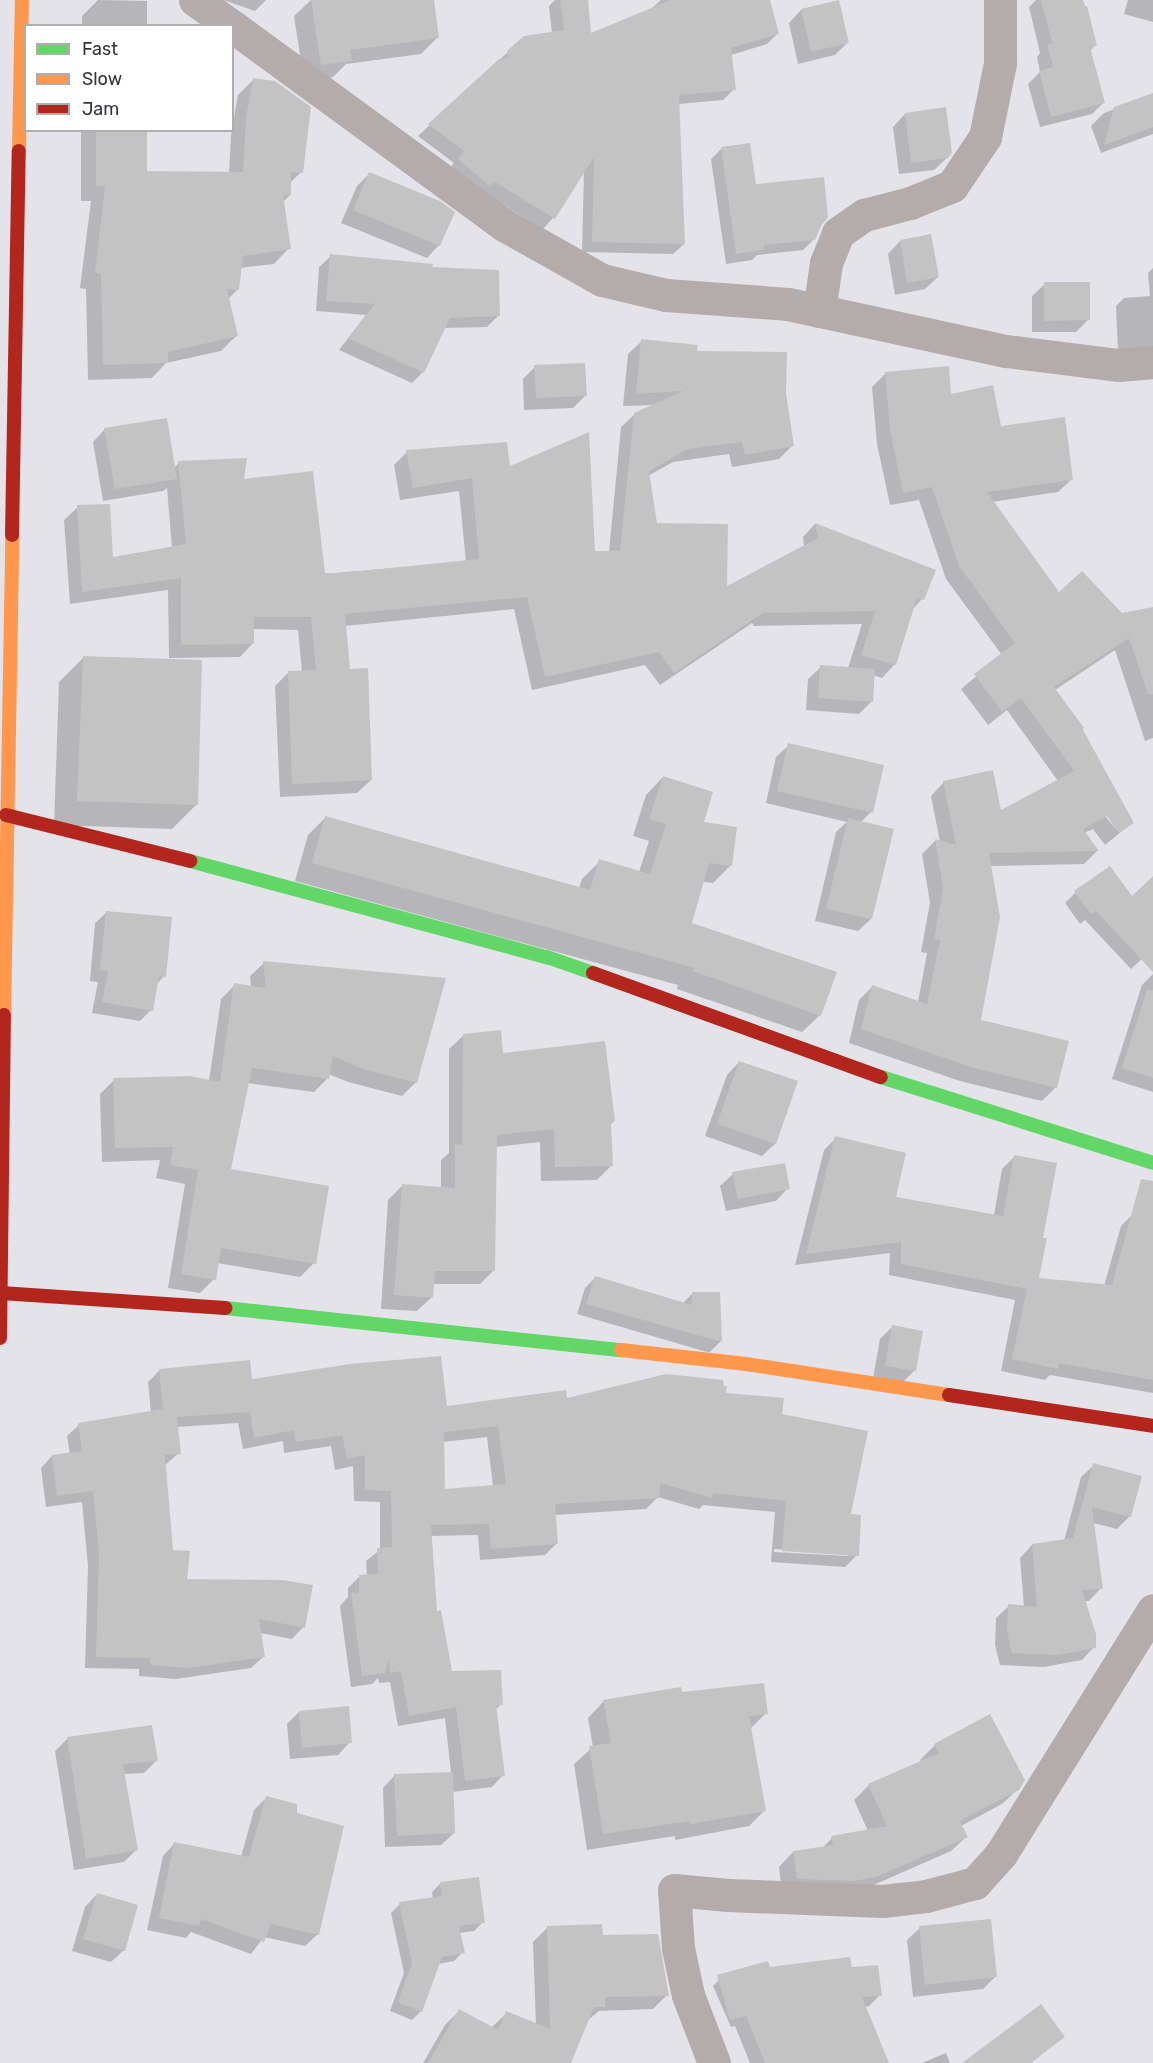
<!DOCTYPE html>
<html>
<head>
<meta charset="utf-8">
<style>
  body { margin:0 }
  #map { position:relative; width:1153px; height:2063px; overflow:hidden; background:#e3e3e9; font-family:Rubik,sans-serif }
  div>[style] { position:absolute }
  .shadow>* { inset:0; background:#0003 }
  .building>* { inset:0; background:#c4c3c4 }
  .street>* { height:33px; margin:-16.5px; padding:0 16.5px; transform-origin:16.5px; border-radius:16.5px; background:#b3acab }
  .fast>* { height:14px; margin:-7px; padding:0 7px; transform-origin:7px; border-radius:7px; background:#63d668 }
  .slow>* { height:14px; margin:-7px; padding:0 7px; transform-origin:7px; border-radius:7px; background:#ff974d }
  .jam>* { height:14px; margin:-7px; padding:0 7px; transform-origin:7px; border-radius:7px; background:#b3261e }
  span { translate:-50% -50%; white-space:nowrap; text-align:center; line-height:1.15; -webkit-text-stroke:5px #fff; paint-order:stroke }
  .legend { position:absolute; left:24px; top:24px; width:210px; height:108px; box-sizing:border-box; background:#fff; border:2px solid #aeadaf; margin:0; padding:8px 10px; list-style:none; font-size:18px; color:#343338 }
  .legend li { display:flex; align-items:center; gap:12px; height:30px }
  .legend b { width:30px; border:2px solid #aeadaf }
</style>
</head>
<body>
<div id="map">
  <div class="shadow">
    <i style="clip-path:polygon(98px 0,147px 1px,147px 26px,82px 26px,82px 16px)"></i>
    <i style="clip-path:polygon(223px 0,266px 0,255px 11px)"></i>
    <i style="clip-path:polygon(311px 0,433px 0,438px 37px,421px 54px,346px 64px,333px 77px,304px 81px,294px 16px)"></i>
    <i style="clip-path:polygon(555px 0,586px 0,590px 35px,649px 11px,661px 0,768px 0,778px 33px,767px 44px,731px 55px,734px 89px,723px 100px,678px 104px,684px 244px,673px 254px,582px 252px,584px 170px,553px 218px,543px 229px,448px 171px,454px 163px,418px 136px,508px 52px,552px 33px,549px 6px)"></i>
    <i style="clip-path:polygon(1036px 0,1082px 0,1095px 45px,1090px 51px,1103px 103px,1092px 114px,1040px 127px,1028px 84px,1040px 72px,1037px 57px,1040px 53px,1029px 7px)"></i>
    <i style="clip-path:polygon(1128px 0,1153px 0,1153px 22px,1124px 14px)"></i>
    <i style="clip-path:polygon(838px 2px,847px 43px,835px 55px,798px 64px,789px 23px,801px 10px)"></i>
    <i style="clip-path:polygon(254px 79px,301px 172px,290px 183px,290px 195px,283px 202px,289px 248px,274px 264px,240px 268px,238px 289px,228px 299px,236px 336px,221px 351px,166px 363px,152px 378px,88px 380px,86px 289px,80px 288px,91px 201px,81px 201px,81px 130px,146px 130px,146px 172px,229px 173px,231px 135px,238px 95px)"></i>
    <i style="clip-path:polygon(1153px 95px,1153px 134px,1101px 153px,1091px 126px,1104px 113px)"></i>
    <i style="clip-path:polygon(905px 114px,947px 158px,934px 170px,899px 174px,893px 127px)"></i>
    <i style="clip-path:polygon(722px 148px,754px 186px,819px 225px,814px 239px,803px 250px,757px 255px,752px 260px,726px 264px,711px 159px)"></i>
    <i style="clip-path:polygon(369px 174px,439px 245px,427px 258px,341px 223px,357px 186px)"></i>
    <i style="clip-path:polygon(900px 241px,938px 277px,925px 289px,895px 295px,888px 254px)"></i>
    <i style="clip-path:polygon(331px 256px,429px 268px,498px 316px,487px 327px,443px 328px,423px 372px,412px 383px,339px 350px,366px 315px,316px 311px,319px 267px)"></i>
    <i style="clip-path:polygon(1153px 268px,1153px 351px,1118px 353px,1116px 306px,1124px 298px,1150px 296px,1148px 273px)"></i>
    <i style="clip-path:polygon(1045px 284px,1089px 319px,1076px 332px,1032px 332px,1032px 296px)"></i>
    <i style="clip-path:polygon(642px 341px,696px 353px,785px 393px,792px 446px,779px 459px,732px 467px,729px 454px,673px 462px,648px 476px,656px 524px,726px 589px,804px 547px,803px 537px,815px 524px,922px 599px,912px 610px,895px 664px,882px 678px,873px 675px,871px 702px,859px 714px,806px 710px,808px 679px,821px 667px,848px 668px,862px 624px,754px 626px,752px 623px,660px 685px,645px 665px,532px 690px,514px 609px,345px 626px,349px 670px,371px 780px,357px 793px,280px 797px,275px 686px,288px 673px,302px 672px,298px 630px,253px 629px,253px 643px,240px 657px,169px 658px,168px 590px,70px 604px,64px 520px,78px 507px,112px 559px,172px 548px,167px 488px,163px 491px,103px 501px,93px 442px,105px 429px,174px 468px,179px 463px,242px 481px,323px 574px,466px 562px,459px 491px,400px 500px,394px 465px,407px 452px,508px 468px,594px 552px,609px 552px,621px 427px,635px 414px,655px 405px,623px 406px,628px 354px)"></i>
    <i style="clip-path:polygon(535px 367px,586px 395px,573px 408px,524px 410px,523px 379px)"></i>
    <i style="clip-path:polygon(evenodd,885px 374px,950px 395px,1072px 479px,1058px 492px,992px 502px,1059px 594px,1121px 614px,1153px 608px,1153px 738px,1145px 741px,1115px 650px,1055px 690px,1081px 730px,1132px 823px,1105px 845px,1093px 829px,1084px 833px,1097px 851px,1084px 864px,990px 866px,979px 1021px,1056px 1087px,1042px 1101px,960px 1081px,849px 1043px,859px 1000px,873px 986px,918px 1002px,927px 953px,921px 952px,930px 903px,922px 854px,935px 841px,940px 842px,931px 796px,944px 782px,1000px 812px,1058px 781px,1007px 710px,988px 725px,961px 689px,1002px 655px,946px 579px,919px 500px,890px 505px,877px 444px,872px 387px,885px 374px,1104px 809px,1113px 822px,1116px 829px,1101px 811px,1104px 809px)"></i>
    <i style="clip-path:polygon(83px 658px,196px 805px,172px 829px,54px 825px,59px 682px)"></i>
    <i style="clip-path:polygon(789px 745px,871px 812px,860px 823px,871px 919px,858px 931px,815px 921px,836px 832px,847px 822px,766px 803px,776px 757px)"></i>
    <i style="clip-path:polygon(663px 777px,702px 823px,730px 866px,713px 883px,702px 882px,690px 924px,820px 1015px,802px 1032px,677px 989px,678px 985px,295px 881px,308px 835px,326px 817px,579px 888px,582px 879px,600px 861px,639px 872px,649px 841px,633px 836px,646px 795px)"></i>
    <i style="clip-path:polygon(1075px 893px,1153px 901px,1153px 949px,1131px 969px,1085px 920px,1080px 924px,1065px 903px)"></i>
    <i style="clip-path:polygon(106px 913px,164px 976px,156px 985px,151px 1010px,140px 1021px,92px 1013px,98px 982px,90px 981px,95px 923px)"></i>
    <i style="clip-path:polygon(264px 963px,416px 1082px,402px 1096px,348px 1082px,328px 1074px,328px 1078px,314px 1092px,247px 1083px,229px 1170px,314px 1263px,300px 1277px,217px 1263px,214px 1279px,200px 1293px,168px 1288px,185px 1184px,156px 1178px,160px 1160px,102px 1162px,100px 1094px,114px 1080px,209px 1081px,221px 999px,235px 985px,251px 987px,250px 976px)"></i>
    <i style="clip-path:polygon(1153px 974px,1153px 1092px,1112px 1079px,1142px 985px)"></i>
    <i style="clip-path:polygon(464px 1035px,614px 1121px,610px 1125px,611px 1166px,597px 1180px,541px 1181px,540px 1142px,495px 1147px,494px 1270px,480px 1284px,432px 1284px,432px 1297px,417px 1311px,381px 1309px,388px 1200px,402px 1186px,441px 1189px,441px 1160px,449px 1153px,449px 1049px)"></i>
    <i style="clip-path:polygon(739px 1062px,796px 1082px,775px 1144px,762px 1156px,705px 1136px,727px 1075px)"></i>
    <i style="clip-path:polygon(836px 1138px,894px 1198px,994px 1215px,1002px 1169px,1014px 1157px,1041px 1239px,1037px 1279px,1104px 1286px,1121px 1226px,1132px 1215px,1153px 1222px,1153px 1393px,1050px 1375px,1045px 1380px,1001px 1371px,1015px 1300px,889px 1275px,890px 1253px,795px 1265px,824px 1150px)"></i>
    <i style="clip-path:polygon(733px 1174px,788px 1188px,776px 1201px,726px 1211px,720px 1186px)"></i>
    <i style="clip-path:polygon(595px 1278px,683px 1303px,692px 1294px,719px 1293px,720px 1342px,710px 1352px,707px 1352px,577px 1314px,585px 1288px)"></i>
    <i style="clip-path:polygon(892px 1327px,915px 1370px,902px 1383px,873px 1378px,880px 1339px)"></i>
    <i style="clip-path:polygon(evenodd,160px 1370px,445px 1407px,724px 1394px,781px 1415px,850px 1516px,857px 1555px,845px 1567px,771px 1562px,775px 1512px,703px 1505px,699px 1509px,658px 1497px,646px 1509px,555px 1515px,557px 1543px,545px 1555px,480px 1560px,478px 1535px,430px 1536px,435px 1613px,450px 1673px,501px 1704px,495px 1710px,503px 1775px,492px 1787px,452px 1792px,454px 1833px,441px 1845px,385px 1847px,383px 1788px,395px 1775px,451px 1773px,445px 1718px,398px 1726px,390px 1682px,379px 1683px,378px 1678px,372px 1684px,351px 1687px,340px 1606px,348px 1597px,348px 1588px,360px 1576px,367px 1576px,366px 1561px,380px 1550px,380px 1502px,354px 1501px,353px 1466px,335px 1470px,331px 1446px,284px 1453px,283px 1441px,243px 1449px,238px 1423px,176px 1427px,179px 1453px,165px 1465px,172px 1551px,186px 1580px,303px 1627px,292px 1639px,260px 1633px,263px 1657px,251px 1668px,176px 1679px,139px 1676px,139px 1669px,85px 1668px,88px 1566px,82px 1502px,46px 1507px,41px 1468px,52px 1456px,70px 1454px,67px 1436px,79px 1425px,151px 1413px,148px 1382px,160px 1370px,487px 1437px,493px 1486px,444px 1490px,443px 1442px,487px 1437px,160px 1370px,774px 1549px,848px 1553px,848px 1556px,774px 1552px,774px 1549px)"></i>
    <i style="clip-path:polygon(1094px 1465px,1140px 1477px,1129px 1517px,1117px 1529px,1093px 1523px,1101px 1588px,1089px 1601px,1084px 1601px,1094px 1647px,1082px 1660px,1044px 1667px,1000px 1665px,995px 1645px,996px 1618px,1009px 1606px,1024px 1607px,1020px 1558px,1032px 1545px,1064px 1541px,1081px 1477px)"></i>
    <i style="clip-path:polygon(681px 1694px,766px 1713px,750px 1729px,765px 1810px,749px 1826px,675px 1840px,675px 1836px,587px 1850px,574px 1764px,593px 1747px,588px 1718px,604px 1701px)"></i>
    <i style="clip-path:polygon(299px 1712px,350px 1742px,338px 1755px,290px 1759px,287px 1724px)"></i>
    <i style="clip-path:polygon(67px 1739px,156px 1761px,144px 1773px,124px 1774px,136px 1850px,124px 1862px,74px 1870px,55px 1751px)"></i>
    <i style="clip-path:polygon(935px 1745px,1018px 1789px,1002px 1804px,961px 1826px,966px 1837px,951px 1851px,860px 1891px,782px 1893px,779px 1867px,793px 1852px,821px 1849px,832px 1838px,868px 1831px,854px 1800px,869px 1785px,922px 1762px,920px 1760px)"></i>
    <i style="clip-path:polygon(266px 1798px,318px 1934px,305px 1946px,264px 1937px,251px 1954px,191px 1932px,186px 1938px,147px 1930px,163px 1856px,175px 1843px,241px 1857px,254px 1810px)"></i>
    <i style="clip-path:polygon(441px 1883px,483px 1922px,474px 1931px,459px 1933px,463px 1952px,454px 1961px,438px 1964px,421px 2011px,412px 2020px,390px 2011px,404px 1973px,391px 1913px,400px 1904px,433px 1899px,432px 1892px)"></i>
    <i style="clip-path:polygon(97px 1894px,124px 1950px,111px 1962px,72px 1951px,85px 1907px)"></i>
    <i style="clip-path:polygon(547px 1928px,601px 1937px,667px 1995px,653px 2009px,599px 2011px,587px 2021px,569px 2063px,423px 2063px,445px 2025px,459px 2011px,492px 2027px,507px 2013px,536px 2025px,533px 1942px)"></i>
    <i style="clip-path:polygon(920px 1928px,995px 1977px,983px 1989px,913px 1997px,907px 1940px)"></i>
    <i style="clip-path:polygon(769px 1968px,850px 1969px,880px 1995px,869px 2006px,864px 2007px,829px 2063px,750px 2063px,735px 2026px,731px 2027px,713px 1986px,724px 1975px)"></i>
    <i style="clip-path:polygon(1063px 2037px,1031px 2063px,965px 2063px)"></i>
    <i style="clip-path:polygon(946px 2053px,950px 2063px,922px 2063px)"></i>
  </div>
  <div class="building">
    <i style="clip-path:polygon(311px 0,434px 0,439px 38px,350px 50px,352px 61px,321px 65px)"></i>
    <i style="clip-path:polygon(560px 0,588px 0,591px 33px,671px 0,770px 0,779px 34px,731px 48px,736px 90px,679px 95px,685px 244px,592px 242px,594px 157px,555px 219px,494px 181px,490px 186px,458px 159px,464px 151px,428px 124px,499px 59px,509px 58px,507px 51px,524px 36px,564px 30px)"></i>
    <i style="clip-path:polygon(839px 0,849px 43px,811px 52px,801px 9px)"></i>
    <i style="clip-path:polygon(1041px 0,1083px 0,1085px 6px,1087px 6px,1097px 46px,1090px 47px,1105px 103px,1051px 117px,1039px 71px,1053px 67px,1047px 44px,1052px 43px)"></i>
    <i style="clip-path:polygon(253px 78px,275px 81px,311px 107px,303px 173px,291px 172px,291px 195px,283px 195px,291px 249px,243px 256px,239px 290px,227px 289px,238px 336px,168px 352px,168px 363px,103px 365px,101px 274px,95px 273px,105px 186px,96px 186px,96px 130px,147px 130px,147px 171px,243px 172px,246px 118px)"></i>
    <i style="clip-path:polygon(1153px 93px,1153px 127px,1104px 145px,1114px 107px)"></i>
    <i style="clip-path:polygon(946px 107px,952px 153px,948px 158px,911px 163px,905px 113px)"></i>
    <i style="clip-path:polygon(750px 143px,756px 184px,824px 177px,828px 217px,821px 226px,815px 240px,764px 245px,764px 250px,736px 254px,721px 147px)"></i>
    <i style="clip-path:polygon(369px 172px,440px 201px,455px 212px,440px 246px,353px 210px)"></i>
    <i style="clip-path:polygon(931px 234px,939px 277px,907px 283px,900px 240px)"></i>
    <i style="clip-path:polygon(330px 254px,433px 264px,432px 267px,499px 270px,500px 316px,450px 318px,424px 373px,348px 338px,375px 304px,326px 301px)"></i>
    <i style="clip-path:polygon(1044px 282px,1090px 282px,1090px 320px,1044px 321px)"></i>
    <i style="clip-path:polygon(641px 339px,698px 345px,697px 351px,787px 352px,786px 393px,794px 446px,745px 455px,742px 442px,688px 449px,649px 471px,657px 523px,728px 524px,727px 586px,818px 538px,815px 523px,936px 570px,924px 600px,917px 598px,896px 665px,861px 655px,875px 611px,767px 613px,766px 611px,674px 673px,659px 652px,545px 677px,527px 597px,345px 614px,350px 669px,368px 668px,372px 780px,292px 784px,288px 671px,316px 670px,311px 617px,254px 617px,254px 644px,181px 645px,181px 578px,82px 592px,77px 505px,110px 504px,113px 557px,186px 544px,178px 461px,247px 458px,244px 479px,313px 471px,325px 573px,341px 573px,479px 559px,472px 478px,413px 488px,406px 450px,507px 442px,510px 466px,589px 432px,595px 551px,620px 551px,634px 413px,683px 391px,636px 394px)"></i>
    <i style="clip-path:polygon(585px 363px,587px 396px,536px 398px,534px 365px)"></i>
    <i style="clip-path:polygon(949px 366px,951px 394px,993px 385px,1001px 426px,1065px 417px,1073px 480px,987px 492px,1059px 592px,1082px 571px,1122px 613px,1153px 607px,1153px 694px,1148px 694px,1129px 638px,1054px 687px,1084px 728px,1083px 730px,1134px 823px,1119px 833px,1107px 816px,1083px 829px,1099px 851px,989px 853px,1000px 917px,981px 1020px,1069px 1041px,1057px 1088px,974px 1068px,861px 1029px,872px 985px,927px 1004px,940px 940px,934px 939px,943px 889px,935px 839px,956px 845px,943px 781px,993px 770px,1001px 810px,1074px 771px,1021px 698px,1002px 712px,974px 674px,1015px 643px,959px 566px,932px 487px,903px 493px,890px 430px,885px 372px)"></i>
    <i style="clip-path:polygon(167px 418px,177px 479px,115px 489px,104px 428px)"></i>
    <i style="clip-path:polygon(83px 656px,202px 660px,198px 805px,77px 801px)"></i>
    <i style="clip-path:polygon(820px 665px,875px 669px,873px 702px,818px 698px)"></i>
    <i style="clip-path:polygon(788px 743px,884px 765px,873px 813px,777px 791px)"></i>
    <i style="clip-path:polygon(663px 776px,713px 792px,704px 822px,737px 827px,732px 866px,709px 863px,692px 923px,837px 972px,821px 1016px,693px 971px,695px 968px,312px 863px,325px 816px,590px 890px,599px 859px,650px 874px,666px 824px,649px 819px)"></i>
    <i style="clip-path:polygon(848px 818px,894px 829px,872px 919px,826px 909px)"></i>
    <i style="clip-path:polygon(1110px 866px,1132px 896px,1153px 876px,1153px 972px,1096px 911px,1091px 914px,1074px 891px)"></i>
    <i style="clip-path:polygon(106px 911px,172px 917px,166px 977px,159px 976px,153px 1011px,102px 1002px,108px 971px,100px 970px)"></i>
    <i style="clip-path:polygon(263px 961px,446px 978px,417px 1083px,363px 1069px,333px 1056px,329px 1079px,252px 1068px,231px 1169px,329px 1186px,316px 1264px,221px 1248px,216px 1280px,181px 1274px,198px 1170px,170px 1165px,173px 1147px,115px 1148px,113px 1078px,190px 1076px,220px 1082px,234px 983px,266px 988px)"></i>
    <i style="clip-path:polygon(1147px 990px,1153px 990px,1153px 1078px,1122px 1068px)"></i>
    <i style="clip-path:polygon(501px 1030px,503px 1053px,605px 1041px,615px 1121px,611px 1122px,613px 1166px,555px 1167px,554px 1129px,497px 1135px,495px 1271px,435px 1271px,433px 1298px,394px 1295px,402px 1184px,455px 1188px,455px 1144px,462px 1145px,463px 1034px)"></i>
    <i style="clip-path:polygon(739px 1061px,798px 1081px,776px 1144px,717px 1124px)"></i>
    <i style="clip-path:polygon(835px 1136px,906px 1153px,896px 1197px,1003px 1216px,1014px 1155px,1057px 1163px,1043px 1238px,1047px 1238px,1039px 1278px,1112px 1285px,1141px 1179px,1153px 1181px,1153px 1380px,1059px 1363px,1058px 1369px,1012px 1359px,1027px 1289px,901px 1264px,901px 1242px,806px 1254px)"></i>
    <i style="clip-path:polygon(785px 1163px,790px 1189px,738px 1199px,732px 1172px)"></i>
    <i style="clip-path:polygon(595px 1276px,692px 1305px,692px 1292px,720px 1292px,722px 1342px,586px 1304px)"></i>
    <i style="clip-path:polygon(892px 1325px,923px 1331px,916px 1371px,885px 1366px)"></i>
    <i style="clip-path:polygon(evenodd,441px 1356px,447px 1406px,566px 1390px,567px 1398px,666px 1374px,723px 1380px,724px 1386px,727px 1386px,726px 1393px,784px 1398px,782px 1414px,868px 1431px,851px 1514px,861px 1515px,859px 1556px,782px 1551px,786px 1501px,713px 1493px,712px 1498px,660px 1483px,659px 1498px,555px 1504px,558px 1544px,491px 1549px,489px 1524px,431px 1525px,437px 1611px,441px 1610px,452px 1671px,501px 1670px,503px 1705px,496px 1705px,505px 1776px,465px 1781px,456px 1707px,409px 1716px,401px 1671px,390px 1673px,389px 1658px,385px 1673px,362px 1676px,351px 1592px,359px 1594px,359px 1575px,378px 1574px,377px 1548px,392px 1547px,391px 1491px,365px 1490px,365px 1455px,347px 1459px,342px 1435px,296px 1442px,294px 1430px,254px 1438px,250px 1412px,177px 1417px,181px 1454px,165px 1455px,173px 1550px,190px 1551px,187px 1579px,283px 1580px,313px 1585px,305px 1628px,259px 1619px,265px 1657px,189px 1668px,150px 1665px,150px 1658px,96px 1657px,99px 1553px,93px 1491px,57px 1496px,52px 1455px,82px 1451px,78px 1423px,163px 1409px,159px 1369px,250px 1360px,252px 1379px,350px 1364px,441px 1356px,498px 1426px,506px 1484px,445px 1489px,444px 1432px,498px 1426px)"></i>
    <i style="clip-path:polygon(1093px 1463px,1142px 1476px,1131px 1517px,1092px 1507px,1103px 1589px,1082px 1590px,1096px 1634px,1096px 1648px,1058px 1655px,1012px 1653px,1007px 1631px,1008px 1604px,1037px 1607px,1032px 1544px,1073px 1538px)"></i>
    <i style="clip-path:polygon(764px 1683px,768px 1714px,749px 1716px,766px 1811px,691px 1824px,690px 1821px,603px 1834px,589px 1746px,611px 1743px,603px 1700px,681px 1687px,682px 1692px)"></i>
    <i style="clip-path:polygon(349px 1706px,352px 1743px,302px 1748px,299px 1711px)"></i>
    <i style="clip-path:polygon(990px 1714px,1025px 1780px,1019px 1790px,960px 1821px,968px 1837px,876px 1877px,854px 1881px,797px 1879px,793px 1851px,833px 1845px,831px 1836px,887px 1826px,868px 1784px,939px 1753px,934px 1744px)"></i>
    <i style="clip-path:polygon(152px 1725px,158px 1761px,123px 1764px,138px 1850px,86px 1859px,67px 1737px)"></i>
    <i style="clip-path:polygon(453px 1772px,455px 1833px,397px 1836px,394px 1774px)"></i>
    <i style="clip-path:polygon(266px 1796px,297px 1804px,297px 1813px,344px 1826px,319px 1935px,271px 1924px,264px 1942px,201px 1919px,199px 1926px,159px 1918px,174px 1842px,249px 1857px)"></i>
    <i style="clip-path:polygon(479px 1877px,485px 1923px,459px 1926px,465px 1953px,442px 1957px,422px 2012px,398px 2002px,412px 1963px,399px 1902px,442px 1896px,440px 1882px)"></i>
    <i style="clip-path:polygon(97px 1893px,138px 1905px,125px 1951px,83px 1939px)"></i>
    <i style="clip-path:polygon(991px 1919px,997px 1977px,925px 1985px,919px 1926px)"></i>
    <i style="clip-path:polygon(602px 1924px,603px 1935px,658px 1934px,669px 1996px,605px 1997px,605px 2007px,594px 2007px,571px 2063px,428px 2063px,459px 2009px,498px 2030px,506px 2011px,550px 2029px,547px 1926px)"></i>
    <i style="clip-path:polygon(850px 1957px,852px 1967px,878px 1965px,882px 1996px,862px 1997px,889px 2063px,765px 2063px,746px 2016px,730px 2020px,717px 1975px,768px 1961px,770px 1967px)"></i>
    <i style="clip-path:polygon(1041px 2004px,1065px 2037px,1030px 2063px,962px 2063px)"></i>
  </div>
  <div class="street">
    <i style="left:195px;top:0;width:45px;rotate:35.1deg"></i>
    <i style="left:232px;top:26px;width:337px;rotate:36.2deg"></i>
    <i style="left:504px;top:225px;width:112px;rotate:29.3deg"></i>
    <i style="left:602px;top:280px;width:66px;rotate:13.2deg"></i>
    <i style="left:666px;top:295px;width:122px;rotate:4.2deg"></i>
    <i style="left:788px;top:304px;width:223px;rotate:12.2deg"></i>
    <i style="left:1006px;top:351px;width:114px;rotate:7.1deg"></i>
    <i style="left:1119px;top:365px;width:34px;rotate:-5deg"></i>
    <i style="left:819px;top:311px;width:49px;rotate:-81.7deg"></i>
    <i style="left:826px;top:263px;width:32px;rotate:-68deg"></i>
    <i style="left:838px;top:233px;width:32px;rotate:-35deg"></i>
    <i style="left:864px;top:215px;width:48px;rotate:-14.6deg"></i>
    <i style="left:910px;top:203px;width:45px;rotate:-22deg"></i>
    <i style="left:952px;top:186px;width:59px;rotate:-56deg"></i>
    <i style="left:985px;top:137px;width:76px;rotate:-78.5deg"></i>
    <i style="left:1000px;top:63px;width:63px;rotate:-90deg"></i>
    <i style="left:714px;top:2063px;width:73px;rotate:-110.9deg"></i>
    <i style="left:688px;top:1995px;width:48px;rotate:-102deg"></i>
    <i style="left:678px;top:1948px;width:58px;rotate:-93.9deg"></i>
    <i style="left:674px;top:1890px;width:54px;rotate:5.3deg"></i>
    <i style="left:728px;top:1895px;width:154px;rotate:2.2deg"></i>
    <i style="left:882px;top:1901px;width:44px;rotate:-6.5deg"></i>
    <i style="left:926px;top:1896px;width:51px;rotate:-14.9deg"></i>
    <i style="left:975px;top:1883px;width:39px;rotate:-48deg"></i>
    <i style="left:1001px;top:1854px;width:287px;rotate:-58.1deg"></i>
  </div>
  <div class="fast">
    <i style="left:190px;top:861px;width:370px;rotate:15.1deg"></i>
    <i style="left:547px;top:957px;width:49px;rotate:19.2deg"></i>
    <i style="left:881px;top:1077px;width:285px;rotate:17.5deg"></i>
    <i style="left:225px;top:1308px;width:398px;rotate:6.1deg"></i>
  </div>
  <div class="slow">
    <i style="left:19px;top:151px;width:151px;rotate:-88.9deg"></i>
    <i style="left:4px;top:1015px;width:480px;rotate:-89deg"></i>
    <i style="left:621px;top:1350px;width:126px;rotate:6.4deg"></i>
    <i style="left:746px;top:1364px;width:205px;rotate:8.7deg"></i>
  </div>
  <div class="jam">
    <i style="left:12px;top:535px;width:384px;rotate:-89deg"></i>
    <i style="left:6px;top:815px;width:190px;rotate:14deg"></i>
    <i style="left:593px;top:973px;width:306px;rotate:19.9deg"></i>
    <i style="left:1px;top:1293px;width:225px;rotate:3.8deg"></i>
    <i style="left:0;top:1338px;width:323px;rotate:-89.3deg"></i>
    <i style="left:949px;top:1395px;width:206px;rotate:8.6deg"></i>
  </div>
  <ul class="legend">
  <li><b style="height:8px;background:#63d668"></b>Fast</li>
  <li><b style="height:8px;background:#ff974d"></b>Slow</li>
  <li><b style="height:8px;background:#b3261e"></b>Jam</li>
  </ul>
</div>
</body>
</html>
